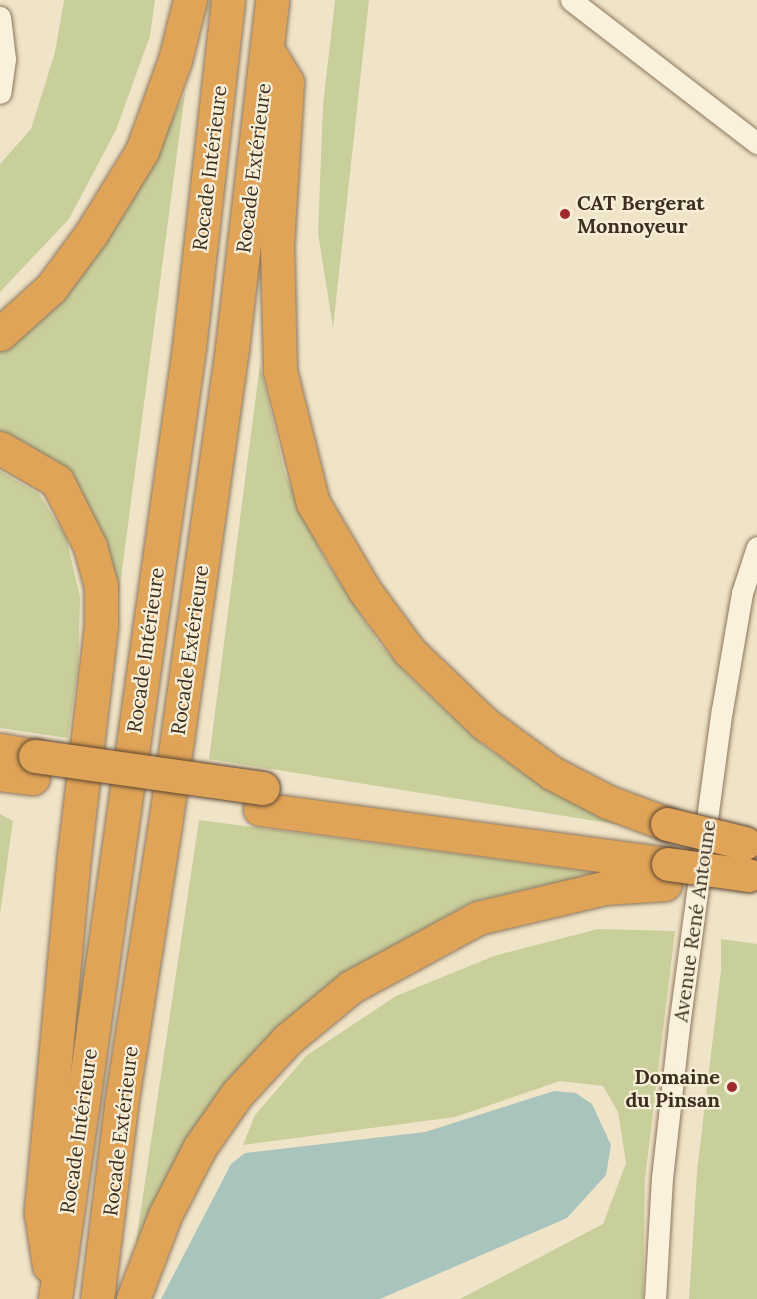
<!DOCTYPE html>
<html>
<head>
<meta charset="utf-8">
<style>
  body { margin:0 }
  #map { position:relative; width:757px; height:1299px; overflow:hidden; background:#f0e4c8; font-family:Lora,serif }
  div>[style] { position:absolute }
  .green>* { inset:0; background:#c9cf9b }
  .water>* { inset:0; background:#a9c4bc }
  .roads { filter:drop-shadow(0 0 2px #8d765c) drop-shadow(0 0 2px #8d765c) }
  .minor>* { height:21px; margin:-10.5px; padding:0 10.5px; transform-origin:10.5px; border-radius:10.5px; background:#faf1dc }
  .motorway>* { height:33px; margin:-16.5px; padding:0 16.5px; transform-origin:16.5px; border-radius:16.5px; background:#e0a458 }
  .bridges { filter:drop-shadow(0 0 2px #5b4430) drop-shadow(0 0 2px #5b4430) }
  .motorway-bridge>* { height:33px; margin:-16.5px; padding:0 16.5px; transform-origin:16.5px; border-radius:16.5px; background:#e0a458 }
  .dots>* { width:16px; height:16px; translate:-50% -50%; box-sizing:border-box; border:3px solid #f7eed8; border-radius:50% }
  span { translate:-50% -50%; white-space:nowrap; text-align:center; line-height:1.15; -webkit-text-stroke:4.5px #f7eed8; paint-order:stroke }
  .street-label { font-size:20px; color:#3d2e20 }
  .poi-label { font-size:20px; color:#3d2e20; font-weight:700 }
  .left { translate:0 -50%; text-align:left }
  .right { translate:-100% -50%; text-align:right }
</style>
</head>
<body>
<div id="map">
  <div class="green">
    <i style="clip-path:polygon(64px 0,155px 0,150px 36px,116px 130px,69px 219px,0 292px,0 164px,31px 129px,55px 52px)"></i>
    <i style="clip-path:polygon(335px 0,369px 0,333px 328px,318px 233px,323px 105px)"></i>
    <i style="clip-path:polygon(185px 93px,113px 639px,110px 565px,92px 513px,67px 475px,28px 444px,0 433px,0 351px,25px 331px,147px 171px)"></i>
    <i style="clip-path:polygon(260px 364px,285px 474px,324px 558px,378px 642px,412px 680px,485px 747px,536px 782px,621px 825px,209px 759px)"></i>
    <i style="clip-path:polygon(0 471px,39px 494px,66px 537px,80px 597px,78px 667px,68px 738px,0 728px)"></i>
    <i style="clip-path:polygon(0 814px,13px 821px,0 914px)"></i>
    <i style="clip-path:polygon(199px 820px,602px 873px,471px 902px,353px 970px,171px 1168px,136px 1242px)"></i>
    <i style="clip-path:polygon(598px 929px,675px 931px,645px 1179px,643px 1299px,460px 1299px,603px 1224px,626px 1163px,618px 1112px,603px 1086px,560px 1081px,455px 1117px,243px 1145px,255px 1115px,307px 1055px,396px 996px,494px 956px)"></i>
    <i style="clip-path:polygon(721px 939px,757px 944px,757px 1299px,689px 1299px,697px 1171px,721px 970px)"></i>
  </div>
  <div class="water">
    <i style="clip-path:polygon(554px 1091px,576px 1093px,592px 1104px,611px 1145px,606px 1175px,567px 1218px,380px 1299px,161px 1299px,231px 1164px,245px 1153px,425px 1132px)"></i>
  </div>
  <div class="roads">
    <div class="minor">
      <i style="left:571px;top:0;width:235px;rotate:37.6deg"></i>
      <i style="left:0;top:17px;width:42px;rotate:83.2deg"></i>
      <i style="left:5px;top:59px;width:34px;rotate:98deg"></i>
      <i style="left:655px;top:1299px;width:121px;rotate:-86.7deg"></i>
      <i style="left:662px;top:1178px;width:153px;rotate:-83.6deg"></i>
      <i style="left:679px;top:1026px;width:319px;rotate:-82.3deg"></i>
      <i style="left:722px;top:710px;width:119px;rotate:-80.3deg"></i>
      <i style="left:742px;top:593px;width:48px;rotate:-71.9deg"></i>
    </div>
    <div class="motorway">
      <i style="left:267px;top:49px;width:39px;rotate:59deg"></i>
      <i style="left:287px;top:82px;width:164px;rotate:93.5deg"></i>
      <i style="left:277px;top:246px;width:125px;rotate:88.6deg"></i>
      <i style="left:280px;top:371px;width:136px;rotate:76deg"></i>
      <i style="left:313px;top:503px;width:102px;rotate:59.4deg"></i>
      <i style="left:365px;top:591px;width:74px;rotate:53.7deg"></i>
      <i style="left:409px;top:651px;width:104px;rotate:43.8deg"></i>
      <i style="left:484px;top:723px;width:84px;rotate:36.3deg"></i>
      <i style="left:552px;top:773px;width:63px;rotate:27.4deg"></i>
      <i style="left:608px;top:802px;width:63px;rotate:20.4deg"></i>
      <i style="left:0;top:334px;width:69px;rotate:-42deg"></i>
      <i style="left:51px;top:288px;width:67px;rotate:-53.5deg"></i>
      <i style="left:91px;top:234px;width:97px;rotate:-58.4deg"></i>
      <i style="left:142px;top:151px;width:97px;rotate:-70.1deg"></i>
      <i style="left:175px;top:60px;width:62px;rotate:-76deg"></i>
      <i style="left:0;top:448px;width:66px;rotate:30.1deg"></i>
      <i style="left:57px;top:481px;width:73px;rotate:63.1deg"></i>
      <i style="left:90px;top:546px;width:41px;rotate:74.6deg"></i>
      <i style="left:101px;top:586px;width:40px;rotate:90deg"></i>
      <i style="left:101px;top:626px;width:231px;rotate:96.7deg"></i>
      <i style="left:74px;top:855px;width:360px;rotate:95.3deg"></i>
      <i style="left:41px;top:1213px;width:53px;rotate:81.3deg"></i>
      <i style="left:0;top:750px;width:36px;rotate:10deg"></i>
      <i style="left:0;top:774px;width:33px;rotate:7deg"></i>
      <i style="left:260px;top:809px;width:412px;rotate:7.7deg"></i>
      <i style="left:55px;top:1299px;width:960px;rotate:-81.98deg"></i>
      <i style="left:189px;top:348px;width:350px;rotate:-83.6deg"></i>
      <i style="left:97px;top:1299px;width:195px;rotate:-82.9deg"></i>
      <i style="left:121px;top:1105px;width:283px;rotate:-81.1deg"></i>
      <i style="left:165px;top:825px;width:482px;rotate:-82deg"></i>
      <i style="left:232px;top:348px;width:350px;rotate:-83.4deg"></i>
      <i style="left:133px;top:1299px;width:90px;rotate:-69.1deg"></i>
      <i style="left:165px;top:1215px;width:76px;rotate:-62.8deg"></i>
      <i style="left:200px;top:1147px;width:65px;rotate:-55.1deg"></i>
      <i style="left:237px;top:1094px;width:75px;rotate:-47.2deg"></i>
      <i style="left:288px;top:1039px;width:82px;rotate:-39.5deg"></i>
      <i style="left:351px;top:987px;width:145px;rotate:-28.5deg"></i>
      <i style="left:478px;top:918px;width:130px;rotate:-13.4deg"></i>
      <i style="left:604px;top:888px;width:61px;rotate:-3.8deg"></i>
    </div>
  </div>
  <div class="bridges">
    <div class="motorway-bridge">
      <i style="left:35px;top:756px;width:230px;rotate:8deg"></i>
      <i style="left:667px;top:824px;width:80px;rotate:13.7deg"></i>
      <i style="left:668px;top:864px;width:81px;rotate:7.8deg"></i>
    </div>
  </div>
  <div class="dots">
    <i style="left:565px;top:214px;background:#9e2a2b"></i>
    <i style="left:732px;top:1087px;background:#9e2a2b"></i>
  </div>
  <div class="street-label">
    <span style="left:209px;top:168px;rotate:-83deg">Rocade Intérieure</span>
    <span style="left:253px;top:168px;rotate:-83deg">Rocade Extérieure</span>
    <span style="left:145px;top:650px;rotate:-82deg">Rocade Intérieure</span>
    <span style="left:189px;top:650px;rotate:-82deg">Rocade Extérieure</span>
    <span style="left:694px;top:921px;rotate:-82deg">Avenue René Antoune</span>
    <span style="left:78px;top:1131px;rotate:-82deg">Rocade Intérieure</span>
    <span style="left:120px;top:1131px;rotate:-83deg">Rocade Extérieure</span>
  </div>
  <div class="poi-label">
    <span class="left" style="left:577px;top:214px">CAT Bergerat<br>Monnoyeur</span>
    <span class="right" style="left:720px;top:1088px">Domaine<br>du Pinsan</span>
  </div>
</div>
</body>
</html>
